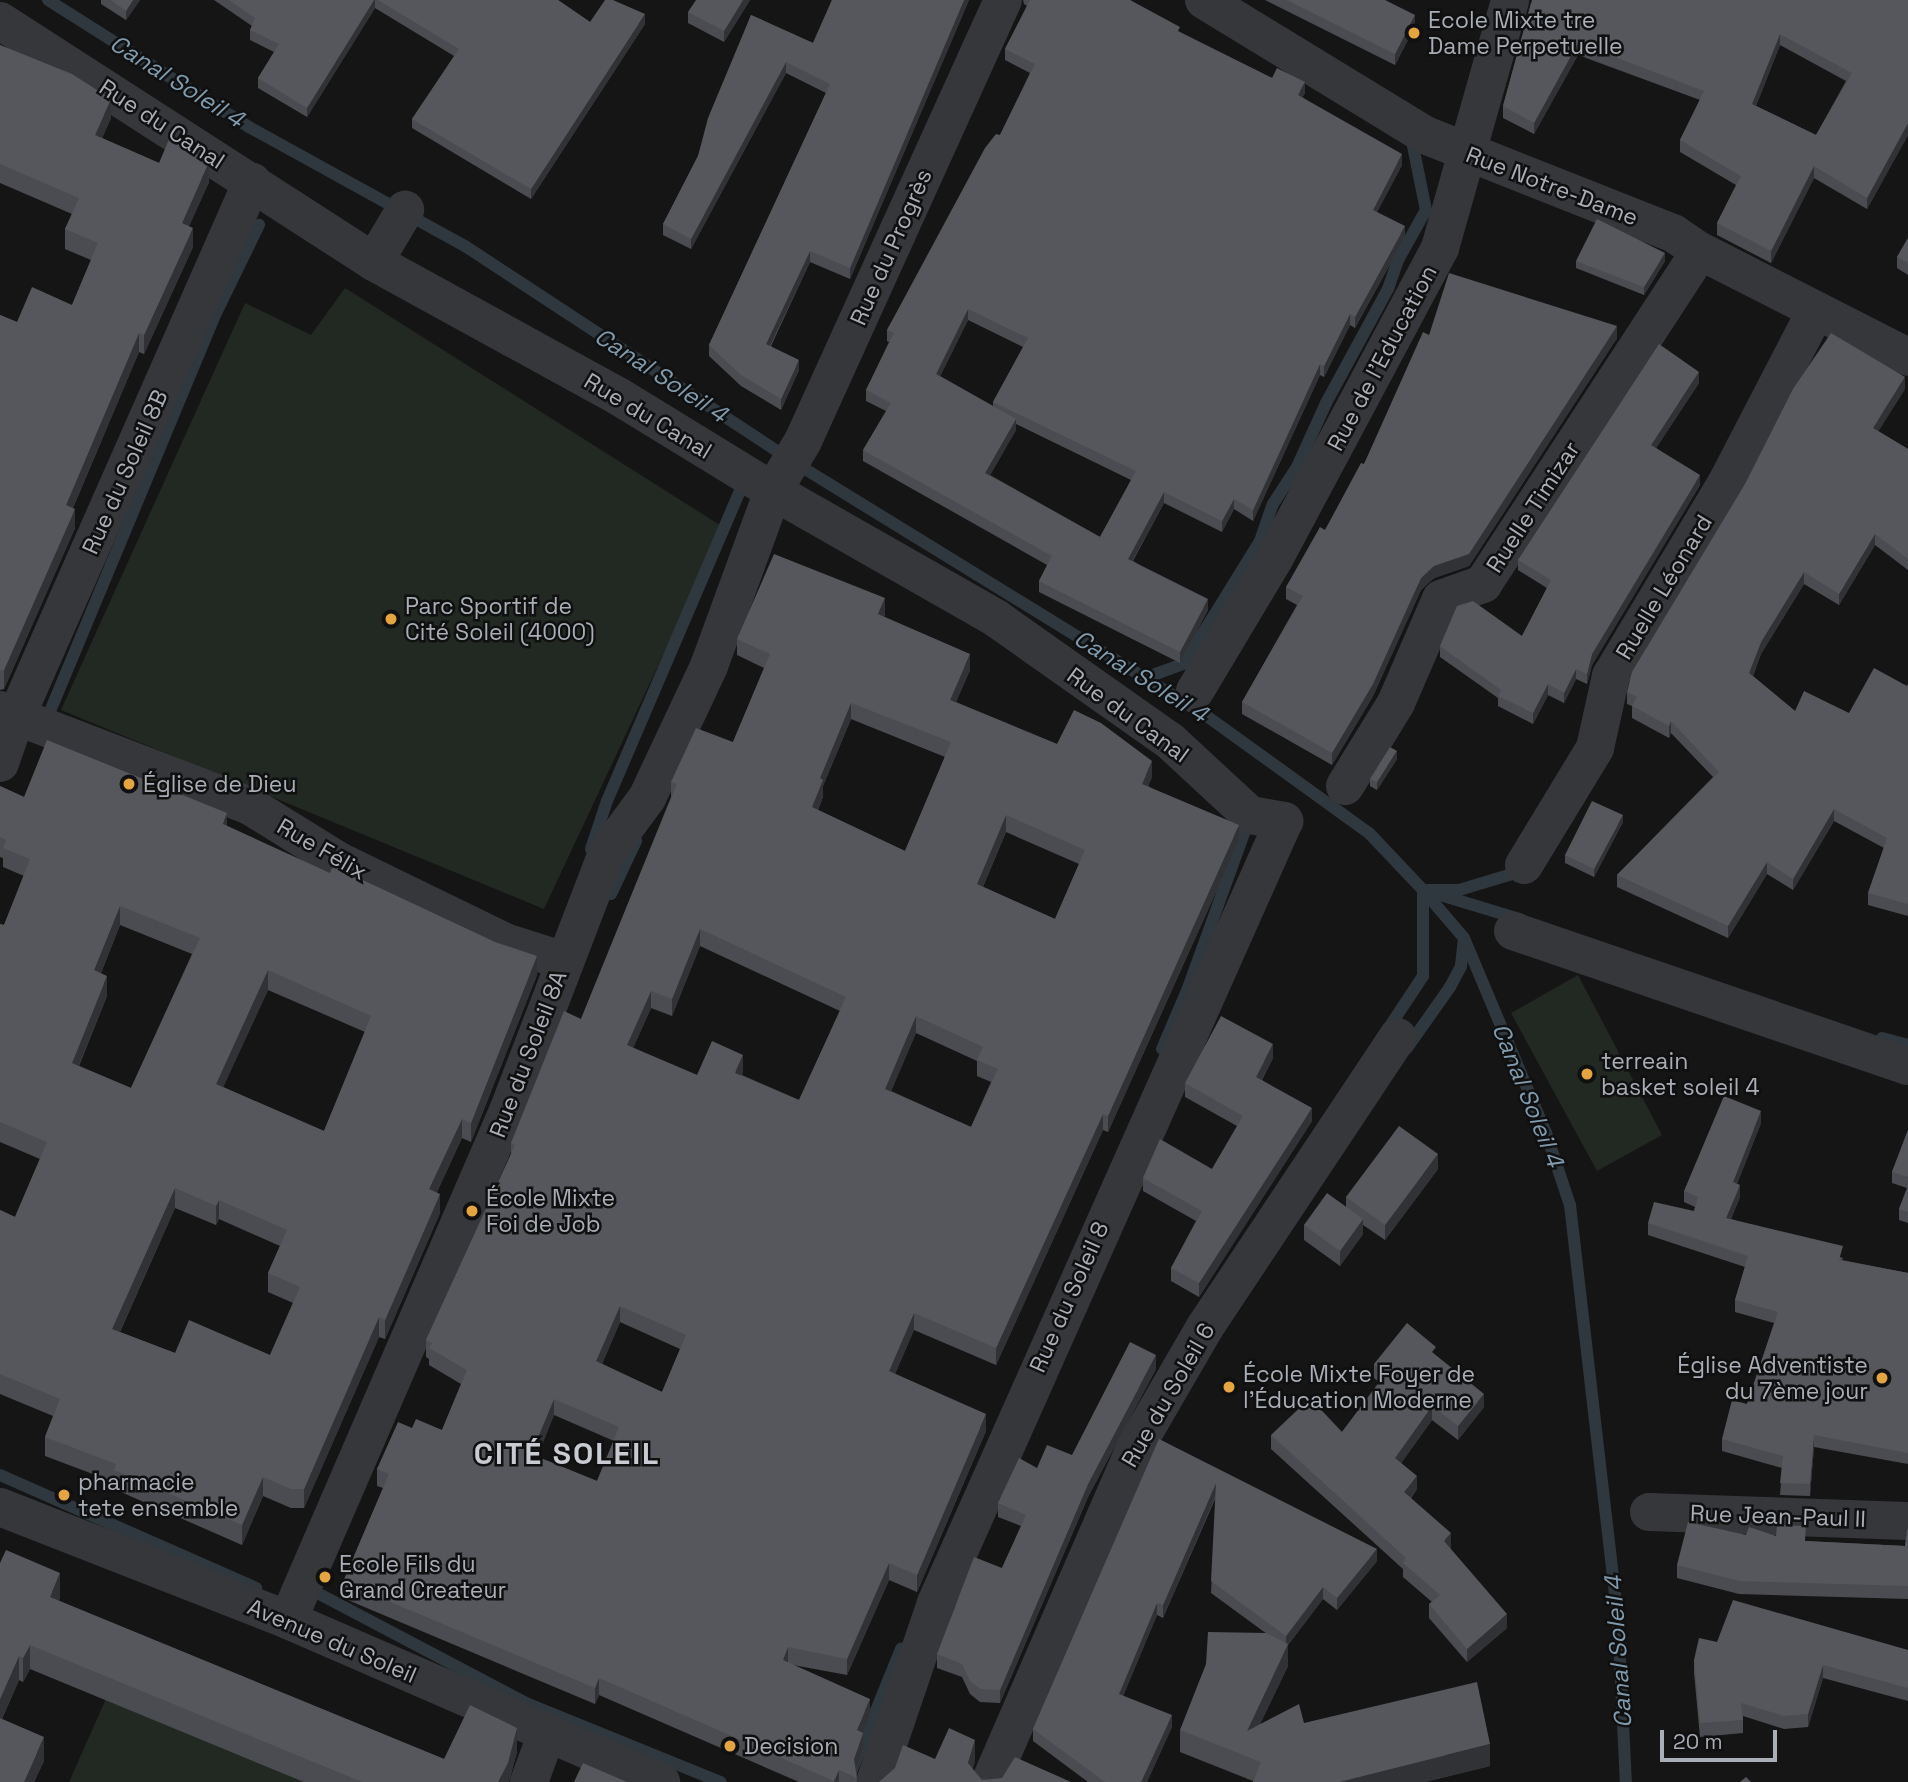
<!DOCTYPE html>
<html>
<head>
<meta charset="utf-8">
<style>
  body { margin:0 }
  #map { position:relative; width:1908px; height:1782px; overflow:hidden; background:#151516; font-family:"Space Grotesk",sans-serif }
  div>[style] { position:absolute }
  .green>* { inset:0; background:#212922 }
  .stream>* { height:12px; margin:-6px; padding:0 6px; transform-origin:6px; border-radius:6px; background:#2f383e }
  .minor>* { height:38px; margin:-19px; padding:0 19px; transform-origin:19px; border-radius:19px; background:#36373b }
  .wall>* { inset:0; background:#4b4c51 }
  .shaded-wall>* { inset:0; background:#313235 }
  .building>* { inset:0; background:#55575c }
  .dots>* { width:19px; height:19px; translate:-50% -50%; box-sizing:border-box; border:4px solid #101011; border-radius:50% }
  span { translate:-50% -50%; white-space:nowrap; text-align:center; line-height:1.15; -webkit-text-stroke:5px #101011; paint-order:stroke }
  .poi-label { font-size:23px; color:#a8adb6 }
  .left { translate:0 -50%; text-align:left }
  .right { translate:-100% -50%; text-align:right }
  .street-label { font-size:23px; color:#a8adb6 }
  .water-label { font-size:24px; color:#819bae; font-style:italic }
  .district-label { font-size:30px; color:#c8cbd2; font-weight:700; letter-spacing:2px }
  .scale { position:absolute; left:1660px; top:1730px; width:117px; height:32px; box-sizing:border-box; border:4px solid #a8adb6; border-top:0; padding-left:9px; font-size:21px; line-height:24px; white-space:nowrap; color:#a8adb6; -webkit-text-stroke:5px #101011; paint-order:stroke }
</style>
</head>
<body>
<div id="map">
  <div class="green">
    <i style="clip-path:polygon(345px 288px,723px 527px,544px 909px,61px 710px,245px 303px,311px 335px)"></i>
    <i style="clip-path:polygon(1578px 975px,1662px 1135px,1597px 1171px,1511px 1013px)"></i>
    <i style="clip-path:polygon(113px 1683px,334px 1782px,69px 1782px)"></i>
  </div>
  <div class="stream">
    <i style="left:48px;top:0;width:238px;rotate:32.3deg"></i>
    <i style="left:249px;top:127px;width:247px;rotate:28.9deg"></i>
    <i style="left:465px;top:246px;width:407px;rotate:33.3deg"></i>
    <i style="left:805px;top:469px;width:473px;rotate:31.6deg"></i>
    <i style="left:1208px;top:717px;width:198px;rotate:35.8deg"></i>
    <i style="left:1369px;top:833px;width:79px;rotate:46.5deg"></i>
    <i style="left:1423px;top:890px;width:63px;rotate:49.5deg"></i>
    <i style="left:1464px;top:938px;width:212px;rotate:67.2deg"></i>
    <i style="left:1546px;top:1133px;width:76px;rotate:71.6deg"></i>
    <i style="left:1570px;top:1205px;width:419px;rotate:83.4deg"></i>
    <i style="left:1618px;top:1621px;width:161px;rotate:87.2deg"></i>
    <i style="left:1142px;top:679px;width:44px;rotate:-20.1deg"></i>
    <i style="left:1183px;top:664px;width:50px;rotate:-57.3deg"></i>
    <i style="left:1210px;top:622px;width:95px;rotate:-58.3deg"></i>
    <i style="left:1260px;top:541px;width:39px;rotate:-71deg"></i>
    <i style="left:1273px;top:504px;width:44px;rotate:-57deg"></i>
    <i style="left:1297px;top:467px;width:70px;rotate:-65.6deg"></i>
    <i style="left:1326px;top:403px;width:130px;rotate:-61.5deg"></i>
    <i style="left:1388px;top:289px;width:31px;rotate:-71deg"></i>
    <i style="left:1398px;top:260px;width:57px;rotate:-60.8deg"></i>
    <i style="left:1426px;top:210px;width:76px;rotate:-101.5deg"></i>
    <i style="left:51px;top:709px;width:431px;rotate:-67.4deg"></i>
    <i style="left:217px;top:311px;width:96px;rotate:-64deg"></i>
    <i style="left:591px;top:849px;width:51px;rotate:-71.6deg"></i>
    <i style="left:607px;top:801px;width:335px;rotate:-66.8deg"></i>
    <i style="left:1423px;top:890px;width:36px"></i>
    <i style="left:1459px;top:890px;width:52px;rotate:-16.7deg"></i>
    <i style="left:1509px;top:875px;width:13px;rotate:-58deg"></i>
    <i style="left:611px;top:894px;width:59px;rotate:-64.7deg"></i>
    <i style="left:1437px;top:894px;width:87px;rotate:16.8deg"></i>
    <i style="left:1386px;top:1032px;width:67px;rotate:-56.5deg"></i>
    <i style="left:1423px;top:976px;width:86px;rotate:-90deg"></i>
    <i style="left:1882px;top:1038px;width:27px;rotate:15deg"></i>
    <i style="left:1407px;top:1048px;width:75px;rotate:-54.8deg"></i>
    <i style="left:1450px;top:987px;width:24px;rotate:-62deg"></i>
    <i style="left:1461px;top:966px;width:27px;rotate:-84deg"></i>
    <i style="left:1162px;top:1049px;width:66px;rotate:-66.9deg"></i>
    <i style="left:1188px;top:988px;width:182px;rotate:-70.1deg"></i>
    <i style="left:0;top:1475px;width:280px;rotate:23.8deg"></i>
    <i style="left:306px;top:1587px;width:249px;rotate:27.8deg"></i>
    <i style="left:526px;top:1703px;width:210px;rotate:22.1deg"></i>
    <i style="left:847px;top:1782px;width:144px;rotate:-67.9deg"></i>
  </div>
  <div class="minor">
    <i style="left:1204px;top:0;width:259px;rotate:31.4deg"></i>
    <i style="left:1425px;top:135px;width:267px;rotate:21.6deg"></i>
    <i style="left:1673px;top:233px;width:32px;rotate:34deg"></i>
    <i style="left:1700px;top:251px;width:233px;rotate:27deg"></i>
    <i style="left:0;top:21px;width:445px;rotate:32.8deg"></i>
    <i style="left:374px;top:262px;width:278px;rotate:28.8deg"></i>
    <i style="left:618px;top:396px;width:182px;rotate:31.5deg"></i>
    <i style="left:773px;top:491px;width:258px;rotate:29.7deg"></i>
    <i style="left:997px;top:619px;width:212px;rotate:35.2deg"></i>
    <i style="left:1170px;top:741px;width:109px;rotate:42.8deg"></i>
    <i style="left:1250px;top:815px;width:35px;rotate:10deg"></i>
    <i style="left:1284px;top:821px;width:856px;rotate:113.99deg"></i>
    <i style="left:936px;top:1603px;width:189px;rotate:108.8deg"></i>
    <i style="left:374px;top:262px;width:61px;rotate:-59.2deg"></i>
    <i style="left:1195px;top:691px;width:154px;rotate:-59.1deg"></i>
    <i style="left:1274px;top:559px;width:353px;rotate:-61.9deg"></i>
    <i style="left:1440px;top:248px;width:258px;rotate:-74.2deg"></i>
    <i style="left:0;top:710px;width:268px;rotate:21deg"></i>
    <i style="left:250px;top:806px;width:102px;rotate:31.8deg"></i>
    <i style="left:337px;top:860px;width:187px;rotate:26deg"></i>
    <i style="left:505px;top:942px;width:63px;rotate:17.6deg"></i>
    <i style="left:0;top:763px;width:49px;rotate:-70.8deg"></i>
    <i style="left:16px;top:717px;width:585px;rotate:-66.2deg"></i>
    <i style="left:1345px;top:786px;width:97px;rotate:-58.4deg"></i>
    <i style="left:1396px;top:703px;width:113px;rotate:-66.6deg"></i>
    <i style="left:1441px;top:599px;width:45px;rotate:-19.7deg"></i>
    <i style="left:1483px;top:584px;width:397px;rotate:-56.9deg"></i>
    <i style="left:1524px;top:865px;width:137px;rotate:-58.7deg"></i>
    <i style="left:1595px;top:748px;width:74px;rotate:-77.5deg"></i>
    <i style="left:1611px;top:676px;width:224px;rotate:-59.1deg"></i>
    <i style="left:1726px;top:484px;width:194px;rotate:-62.6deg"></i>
    <i style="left:1513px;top:931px;width:417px;rotate:18.9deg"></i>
    <i style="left:0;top:1507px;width:309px;rotate:21.4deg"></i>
    <i style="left:288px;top:1620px;width:407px;rotate:23.5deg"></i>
    <i style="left:1649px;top:1512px;width:259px;rotate:2deg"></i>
    <i style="left:288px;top:1620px;width:555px;rotate:-66.63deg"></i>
    <i style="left:508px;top:1111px;width:279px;rotate:-69deg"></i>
    <i style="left:608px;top:851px;width:66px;rotate:-53.7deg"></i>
    <i style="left:647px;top:798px;width:146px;rotate:-64.8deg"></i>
    <i style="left:709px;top:666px;width:186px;rotate:-69.9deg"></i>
    <i style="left:773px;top:491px;width:58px;rotate:-59deg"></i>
    <i style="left:803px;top:441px;width:484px;rotate:-65.6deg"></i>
    <i style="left:529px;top:1782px;width:52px;rotate:-69.8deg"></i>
    <i style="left:990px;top:1782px;width:366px;rotate:-66.5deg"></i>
    <i style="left:1136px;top:1446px;width:138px;rotate:-59.9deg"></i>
    <i style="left:1205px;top:1327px;width:348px;rotate:-56.4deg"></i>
  </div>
  <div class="wall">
    <i style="clip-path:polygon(101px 0,140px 0,126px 20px,101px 4px)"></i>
    <i style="clip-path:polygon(214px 0,558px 0,590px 22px,645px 24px,531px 199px,412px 128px,412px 119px,454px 56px,375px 8px,307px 117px,258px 88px,258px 78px,274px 52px,250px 40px,250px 30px,252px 26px)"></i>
    <i style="clip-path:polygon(750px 0,724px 42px,688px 23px,688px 12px)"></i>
    <i style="clip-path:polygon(832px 0,969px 0,850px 279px,810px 262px,771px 346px,799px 370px,781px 410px,741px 386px,709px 356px,709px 345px,826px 93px,786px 73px,691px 249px,663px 235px,663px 224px,698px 156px,751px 15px,813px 43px)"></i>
    <i style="clip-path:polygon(evenodd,1023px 0,1130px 0,1180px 33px,1272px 78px,1305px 93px,1302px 97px,1402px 165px,1377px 212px,1405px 237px,1355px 328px,1350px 325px,1324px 377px,1320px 375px,1253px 521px,1234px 509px,1222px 532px,1164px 503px,1133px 561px,1208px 610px,1180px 663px,1039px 592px,1039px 581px,1047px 565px,863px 461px,863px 450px,886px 411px,866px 401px,866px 390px,889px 342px,887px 341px,887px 330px,1000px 135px,1030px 73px,1005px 60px,1005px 49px,1027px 6px,1024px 4px,1023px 0,968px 320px,1023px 347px,993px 402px,993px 406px,940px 376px,968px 320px,1023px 0,1016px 424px,1131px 480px,1100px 537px,990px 475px,1016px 430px,1016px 424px)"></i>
    <i style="clip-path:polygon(1265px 0,1385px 0,1415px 26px,1395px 65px)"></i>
    <i style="clip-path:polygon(evenodd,1908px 0,1908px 135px,1867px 209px,1814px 178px,1771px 263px,1717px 235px,1717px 223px,1736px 185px,1680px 152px,1680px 140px,1700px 100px,1578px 55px,1534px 134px,1503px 118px,1503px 106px,1531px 3px,1908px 0,1780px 45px,1846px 81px,1816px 135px,1756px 106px,1780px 45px)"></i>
    <i style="clip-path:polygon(0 45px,111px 118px,102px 138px,159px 163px,209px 182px,189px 226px,193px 247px,144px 354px,139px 352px,73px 508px,75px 528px,4px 689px,0 690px,0 315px,17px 322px,72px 305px,91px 260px,65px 249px,65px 229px,72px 214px,0 183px)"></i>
    <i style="clip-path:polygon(1908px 238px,1908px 275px,1897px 268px,1897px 257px)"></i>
    <i style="clip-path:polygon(1576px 261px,1665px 261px,1644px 295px,1576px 268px)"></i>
    <i style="clip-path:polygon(1429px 335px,1617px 338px,1469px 566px,1434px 578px,1421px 590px,1373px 696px,1332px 765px,1242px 714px,1242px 702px,1297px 605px,1286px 599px,1286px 587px,1325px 530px,1364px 464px)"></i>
    <i style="clip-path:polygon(1699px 383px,1656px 448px,1700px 485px,1592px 665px,1587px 684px,1576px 679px,1564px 703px,1548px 695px,1533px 724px,1498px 706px,1498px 698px,1440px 657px,1440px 646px,1522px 636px,1547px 588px,1518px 570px,1518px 560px)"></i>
    <i style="clip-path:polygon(1905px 389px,1878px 431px,1908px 449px,1908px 570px,1875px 545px,1839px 605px,1804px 584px,1761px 654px,1753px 676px,1795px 711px,1849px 713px,1907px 686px,1908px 684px,1908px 916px,1868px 905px,1868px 893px,1884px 848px,1834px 821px,1793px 890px,1767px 874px,1728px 938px,1617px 887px,1617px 875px,1713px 777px,1671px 733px,1669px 738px,1632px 718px,1632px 706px,1627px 704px,1627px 692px)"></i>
    <i style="clip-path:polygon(evenodd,885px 614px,884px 617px,970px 670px,956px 702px,1057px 744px,1152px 777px,1148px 786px,1239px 841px,1108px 1132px,1103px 1130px,996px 1365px,914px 1330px,895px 1374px,986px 1431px,917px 1592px,889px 1580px,847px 1675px,793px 1665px,870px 1715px,862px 1733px,863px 1750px,856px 1770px,857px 1782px,799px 1782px,599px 1695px,595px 1704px,343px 1598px,343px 1582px,383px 1488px,377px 1486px,377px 1469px,412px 1428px,442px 1430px,461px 1384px,429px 1365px,429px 1359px,426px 1357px,426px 1340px,511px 1155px,511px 1143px,581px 1019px,671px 797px,671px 782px,733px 742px,764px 668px,737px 655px,737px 639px,885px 614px,851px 719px,945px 757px,905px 851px,818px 810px,823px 797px,823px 786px,851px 719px,885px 614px,1006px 832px,1079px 864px,1055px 919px,983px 887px,1006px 832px,885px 614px,700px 946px,840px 1011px,799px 1100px,742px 1075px,743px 1071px,697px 1075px,633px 1048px,651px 1008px,672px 1016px,700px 946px,885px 614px,916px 1033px,977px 1061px,977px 1076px,991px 1082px,971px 1127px,891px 1091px,916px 1033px,885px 614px,620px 1322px,680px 1349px,662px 1392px,602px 1364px,620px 1322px,885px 614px,554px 1415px,614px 1441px,597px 1481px,537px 1457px,554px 1415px)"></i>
    <i style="clip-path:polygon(1397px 759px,1377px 790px,1370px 786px,1370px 779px)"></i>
    <i style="clip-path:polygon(evenodd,0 786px,24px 797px,227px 826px,537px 975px,471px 1142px,462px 1138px,437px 1192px,440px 1213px,385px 1339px,379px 1337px,304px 1508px,291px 1508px,263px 1496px,242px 1545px,114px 1489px,114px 1482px,45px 1456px,45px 1437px,53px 1416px,0 1394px,0 1210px,15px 1217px,40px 1159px,0 1142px,0 924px,4px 925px,24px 876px,3px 867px,3px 858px,0 857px,0 786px,120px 925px,192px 954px,131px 1088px,79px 1066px,107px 996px,101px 973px,120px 925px,0 786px,268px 990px,365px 1032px,324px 1131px,223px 1087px,268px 990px,0 786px,175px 1208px,216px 1225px,219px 1219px,280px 1246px,268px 1273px,268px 1292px,293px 1303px,270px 1355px,175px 1353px,120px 1332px,175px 1208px)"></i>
    <i style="clip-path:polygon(1623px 822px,1594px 877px,1565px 863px,1565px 855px)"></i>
    <i style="clip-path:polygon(1273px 1058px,1262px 1080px,1312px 1121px,1199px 1297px,1171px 1281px,1171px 1268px,1196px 1221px,1143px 1191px,1143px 1178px,1212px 1169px,1237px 1126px,1185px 1097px,1185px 1083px)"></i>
    <i style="clip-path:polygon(1761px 1123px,1737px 1184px,1740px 1197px,1731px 1219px,1843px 1258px,1842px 1260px,1908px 1273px,1908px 1464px,1814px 1447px,1810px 1496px,1780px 1495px,1782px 1468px,1722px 1451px,1722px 1439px,1747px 1404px,1774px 1323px,1735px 1312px,1735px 1300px,1745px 1267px,1648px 1235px,1648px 1223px,1694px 1211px,1695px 1207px,1684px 1202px,1684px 1191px)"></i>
    <i style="clip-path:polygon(1908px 1130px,1908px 1223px,1899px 1220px,1899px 1209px,1907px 1188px,1892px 1183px,1892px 1172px)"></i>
    <i style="clip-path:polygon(1438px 1169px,1385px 1240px,1363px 1225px,1363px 1234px,1340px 1266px,1304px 1240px,1304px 1225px,1346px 1207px,1346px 1197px)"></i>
    <i style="clip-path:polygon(1436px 1356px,1484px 1407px,1458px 1440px,1432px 1420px,1401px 1463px,1417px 1489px,1411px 1498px,1451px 1547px,1450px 1548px,1507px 1628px,1467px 1662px,1429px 1618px,1429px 1604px,1432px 1602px,1403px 1577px,1403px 1569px,1271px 1449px,1271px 1435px,1342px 1432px,1379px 1382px,1374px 1378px,1374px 1364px)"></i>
    <i style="clip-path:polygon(1156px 1369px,1088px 1497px,1000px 1703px,980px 1702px,970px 1694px,962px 1677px,937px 1668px,937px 1654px,1002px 1568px,1021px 1526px,998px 1517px,998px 1503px,1037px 1468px,1072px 1455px)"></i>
    <i style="clip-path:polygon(1159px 1439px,1377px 1561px,1337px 1610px,1323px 1599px,1288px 1645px,1288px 1666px,1260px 1724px,1304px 1723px,1490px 1766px,1425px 1782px,1253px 1782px,1253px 1781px,1180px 1752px,1180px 1730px,1267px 1634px,1211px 1593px,1216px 1497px,1163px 1618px,1157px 1615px,1123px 1696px,1172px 1727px,1147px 1782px,1088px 1782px,1033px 1741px,1033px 1729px)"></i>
    <i style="clip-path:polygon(1908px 1529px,1908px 1599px,1739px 1594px,1677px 1578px,1677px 1565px,1776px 1536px,1806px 1541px,1905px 1546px)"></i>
    <i style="clip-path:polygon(0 1563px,60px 1597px,59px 1601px,444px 1759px,517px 1752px,509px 1782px,304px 1782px,30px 1669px,23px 1682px,19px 1680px,2px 1719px,44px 1761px,34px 1782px,0 1782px)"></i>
    <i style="clip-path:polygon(1717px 1642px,1908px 1650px,1908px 1701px,1823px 1678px,1808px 1727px,1784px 1729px,1743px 1716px,1743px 1733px,1700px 1737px,1694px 1673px,1694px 1660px)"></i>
  </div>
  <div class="shaded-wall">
    <i style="clip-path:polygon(133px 0,140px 0,126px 20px,126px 11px)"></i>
    <i style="clip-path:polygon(374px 0,375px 0,375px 8px,307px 117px,307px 108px)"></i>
    <i style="clip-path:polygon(743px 0,750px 0,724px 42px,724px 31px)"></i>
    <i style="clip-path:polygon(964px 0,969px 0,850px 279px,850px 268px)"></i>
    <i style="clip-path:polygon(645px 14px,645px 24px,531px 199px,531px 189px)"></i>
    <i style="clip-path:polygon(1415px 15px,1415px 26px,1395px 65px,1395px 54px)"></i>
    <i style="clip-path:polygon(1780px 34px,1780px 45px,1752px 116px,1752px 104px)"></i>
    <i style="clip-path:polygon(1578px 43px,1578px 55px,1534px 134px,1534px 123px)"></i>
    <i style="clip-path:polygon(786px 62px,786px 73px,691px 249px,691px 239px)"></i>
    <i style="clip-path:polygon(1305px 82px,1305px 93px,1298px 106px,1298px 95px)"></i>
    <i style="clip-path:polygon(111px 99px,111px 118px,95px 155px,95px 135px)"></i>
    <i style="clip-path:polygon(1908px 123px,1908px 135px,1867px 209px,1867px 198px)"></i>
    <i style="clip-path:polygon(1402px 154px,1402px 165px,1373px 220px,1373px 210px)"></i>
    <i style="clip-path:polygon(209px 162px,209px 182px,182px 242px,182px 223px)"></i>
    <i style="clip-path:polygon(1814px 166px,1814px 178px,1771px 263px,1771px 251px)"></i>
    <i style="clip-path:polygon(1405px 226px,1405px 237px,1355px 328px,1355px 317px)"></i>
    <i style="clip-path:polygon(193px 228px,193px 247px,144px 354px,144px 335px)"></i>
    <i style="clip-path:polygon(810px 251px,810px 262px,766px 354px,766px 344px)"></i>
    <i style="clip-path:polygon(1665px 253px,1665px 261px,1644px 295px,1644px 287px)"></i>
    <i style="clip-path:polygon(968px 309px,968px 320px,936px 385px,936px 374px)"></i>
    <i style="clip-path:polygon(1350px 314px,1350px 325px,1324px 377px,1324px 366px)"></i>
    <i style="clip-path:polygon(1617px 326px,1617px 338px,1469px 566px,1434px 578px,1421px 590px,1373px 696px,1332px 765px,1332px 753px,1421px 578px)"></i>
    <i style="clip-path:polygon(139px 333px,139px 352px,66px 524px,66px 505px)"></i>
    <i style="clip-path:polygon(799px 360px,799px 370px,781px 410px,781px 399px)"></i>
    <i style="clip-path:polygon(1320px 364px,1320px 375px,1253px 521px,1253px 510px)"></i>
    <i style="clip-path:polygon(1699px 372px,1699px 383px,1651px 456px,1651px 445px)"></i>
    <i style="clip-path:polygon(1905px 377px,1905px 389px,1873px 440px,1873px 428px)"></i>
    <i style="clip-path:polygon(1016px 419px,1016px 430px,985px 484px,985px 473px)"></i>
    <i style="clip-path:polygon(1700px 475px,1700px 485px,1592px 665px,1587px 684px,1587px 674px,1592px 654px)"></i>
    <i style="clip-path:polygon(1164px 492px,1164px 503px,1128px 569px,1128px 559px)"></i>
    <i style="clip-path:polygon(1234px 499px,1234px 509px,1222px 532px,1222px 521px)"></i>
    <i style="clip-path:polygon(75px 509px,75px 528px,4px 689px,4px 670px)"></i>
    <i style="clip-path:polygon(1875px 534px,1875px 545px,1839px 605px,1839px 594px)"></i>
    <i style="clip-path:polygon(1804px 572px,1804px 584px,1761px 654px,1749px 685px,1749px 673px,1761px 642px)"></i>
    <i style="clip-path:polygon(885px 598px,885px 614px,878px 631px,878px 614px)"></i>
    <i style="clip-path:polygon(1208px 599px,1208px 610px,1180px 663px,1180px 652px)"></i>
    <i style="clip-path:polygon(970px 654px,970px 670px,950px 716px,950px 700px)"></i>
    <i style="clip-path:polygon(1576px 669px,1576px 679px,1564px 703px,1564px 693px)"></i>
    <i style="clip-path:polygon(1548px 684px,1548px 695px,1533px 724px,1533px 713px)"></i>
    <i style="clip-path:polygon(851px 703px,851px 719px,823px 786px,823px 797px,812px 823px,812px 807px,820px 778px)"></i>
    <i style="clip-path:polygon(1671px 721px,1671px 733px,1669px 738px,1669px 726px)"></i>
    <i style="clip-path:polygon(1397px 751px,1397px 759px,1377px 790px,1377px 782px)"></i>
    <i style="clip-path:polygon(1152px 761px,1152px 777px,1142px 800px,1142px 784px)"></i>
    <i style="clip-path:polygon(1834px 809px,1834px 821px,1793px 890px,1793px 879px)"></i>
    <i style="clip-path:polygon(227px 813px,227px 832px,223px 824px)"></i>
    <i style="clip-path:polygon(1006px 815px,1006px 832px,977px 901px,977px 884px)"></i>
    <i style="clip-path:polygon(1623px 815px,1623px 822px,1594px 877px,1594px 869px)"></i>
    <i style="clip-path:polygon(1239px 825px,1239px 841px,1108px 1132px,1108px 1116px)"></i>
    <i style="clip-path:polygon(1767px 862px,1767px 874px,1728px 938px,1728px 926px)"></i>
    <i style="clip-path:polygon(120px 906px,120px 925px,94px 990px,94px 970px)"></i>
    <i style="clip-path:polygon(700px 929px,700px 946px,672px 1016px,672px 999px)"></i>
    <i style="clip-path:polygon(537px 956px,537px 975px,471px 1142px,471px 1123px)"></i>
    <i style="clip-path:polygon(268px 970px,268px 990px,216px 1103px,216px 1084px)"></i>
    <i style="clip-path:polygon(107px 976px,107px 996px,72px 1082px,72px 1063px)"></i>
    <i style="clip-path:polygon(651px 991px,651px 1008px,627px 1062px,627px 1045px)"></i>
    <i style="clip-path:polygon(916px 1016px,916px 1033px,885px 1105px,885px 1089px)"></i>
    <i style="clip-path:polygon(1273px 1044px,1273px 1058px,1256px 1090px,1256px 1077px)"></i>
    <i style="clip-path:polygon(743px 1055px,743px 1071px,735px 1089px,735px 1073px)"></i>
    <i style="clip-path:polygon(1312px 1108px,1312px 1121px,1199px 1297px,1199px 1283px)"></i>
    <i style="clip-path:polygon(1761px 1111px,1761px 1123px,1733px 1194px,1733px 1182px)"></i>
    <i style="clip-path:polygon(1103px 1114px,1103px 1130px,996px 1365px,996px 1348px)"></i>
    <i style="clip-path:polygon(462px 1119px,462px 1138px,429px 1209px,429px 1189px)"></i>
    <i style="clip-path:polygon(1438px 1154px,1438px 1169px,1385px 1240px,1385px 1225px)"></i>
    <i style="clip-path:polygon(1740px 1185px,1740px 1197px,1726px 1230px,1726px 1218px)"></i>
    <i style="clip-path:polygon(175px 1188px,175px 1208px,112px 1349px,112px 1329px)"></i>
    <i style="clip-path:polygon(440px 1194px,440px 1213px,385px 1339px,385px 1320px)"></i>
    <i style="clip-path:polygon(219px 1200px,219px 1219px,216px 1225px,216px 1206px)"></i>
    <i style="clip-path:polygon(1363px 1219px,1363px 1234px,1340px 1266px,1340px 1251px)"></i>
    <i style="clip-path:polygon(620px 1306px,620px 1322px,596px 1378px,596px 1361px)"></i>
    <i style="clip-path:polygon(914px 1313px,914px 1330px,889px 1388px,889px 1371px)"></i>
    <i style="clip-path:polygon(379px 1317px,379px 1337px,304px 1508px,304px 1489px)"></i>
    <i style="clip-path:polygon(1156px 1355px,1156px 1369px,1088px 1497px,1000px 1703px,1000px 1690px,1088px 1484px)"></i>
    <i style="clip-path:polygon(1484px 1394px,1484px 1407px,1458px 1440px,1458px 1426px)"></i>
    <i style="clip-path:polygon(554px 1399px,554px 1415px,531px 1471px,531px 1454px)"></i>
    <i style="clip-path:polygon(1432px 1406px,1432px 1420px,1395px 1472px,1395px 1458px)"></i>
    <i style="clip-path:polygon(986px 1414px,986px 1431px,917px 1592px,917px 1575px)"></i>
    <i style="clip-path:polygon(1814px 1435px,1814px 1447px,1810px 1496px,1810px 1484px)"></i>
    <i style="clip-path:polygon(1417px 1476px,1417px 1489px,1404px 1506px,1404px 1492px)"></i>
    <i style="clip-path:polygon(263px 1477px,263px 1496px,242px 1545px,242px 1525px)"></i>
    <i style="clip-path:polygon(1216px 1483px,1216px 1495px,1163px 1618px,1163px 1605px)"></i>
    <i style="clip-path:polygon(1451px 1533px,1451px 1547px,1444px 1555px,1444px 1541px)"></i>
    <i style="clip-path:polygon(1377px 1549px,1377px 1561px,1337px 1610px,1337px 1598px)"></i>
    <i style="clip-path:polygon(889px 1563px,889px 1580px,847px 1675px,847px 1659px)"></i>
    <i style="clip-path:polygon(60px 1573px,60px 1597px,50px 1621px,50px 1597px)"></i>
    <i style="clip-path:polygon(1323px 1587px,1323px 1599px,1288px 1645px,1288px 1666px,1247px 1752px,1247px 1731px,1286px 1648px,1286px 1636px)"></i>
    <i style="clip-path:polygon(1157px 1603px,1157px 1615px,1119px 1706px,1119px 1694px)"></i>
    <i style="clip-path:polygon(1507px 1614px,1507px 1628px,1467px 1662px,1467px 1649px)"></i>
    <i style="clip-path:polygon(30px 1645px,30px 1669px,23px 1682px,23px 1658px)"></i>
    <i style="clip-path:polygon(788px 1647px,788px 1664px,783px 1660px)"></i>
    <i style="clip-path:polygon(19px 1656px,19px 1680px,0 1723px,0 1699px)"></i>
    <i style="clip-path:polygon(1823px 1665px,1823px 1678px,1808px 1727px,1808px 1714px)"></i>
    <i style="clip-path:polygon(599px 1678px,599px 1695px,595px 1704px,595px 1688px)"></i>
    <i style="clip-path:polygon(870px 1699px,870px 1715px,857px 1746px,857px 1730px)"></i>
    <i style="clip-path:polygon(1172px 1715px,1172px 1727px,1147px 1782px,1141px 1782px)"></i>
    <i style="clip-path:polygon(517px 1728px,517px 1752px,509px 1782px,498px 1782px)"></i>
    <i style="clip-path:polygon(863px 1733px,863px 1750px,854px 1776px,854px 1759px)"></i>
    <i style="clip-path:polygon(44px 1737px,44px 1761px,34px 1782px,24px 1782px)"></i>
    <i style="clip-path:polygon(975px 1740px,975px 1762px,969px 1782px,968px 1763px)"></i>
    <i style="clip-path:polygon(1490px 1744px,1490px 1766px,1425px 1782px,1339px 1782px)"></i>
    <i style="clip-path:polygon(839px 1770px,839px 1782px,834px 1782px,834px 1781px)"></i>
  </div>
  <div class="building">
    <i style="clip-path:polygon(111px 0,133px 0,126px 11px)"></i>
    <i style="clip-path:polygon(229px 0,374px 0,307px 108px,258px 78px,279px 44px,250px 30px,255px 18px)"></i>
    <i style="clip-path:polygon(378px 0,558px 0,590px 22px,605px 0,613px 0,645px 14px,531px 189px,412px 119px,459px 49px)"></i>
    <i style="clip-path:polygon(696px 0,743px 0,724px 31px,688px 12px)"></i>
    <i style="clip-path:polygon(832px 0,964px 0,850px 268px,810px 251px,766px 344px,799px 360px,781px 399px,741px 375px,709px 345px,830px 84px,786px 62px,691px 239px,663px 224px,698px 156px,708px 118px,751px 15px,813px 43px)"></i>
    <i style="clip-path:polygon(evenodd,1030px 0,1130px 0,1180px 27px,1178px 31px,1272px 78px,1277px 68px,1305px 82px,1298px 95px,1402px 154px,1373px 210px,1405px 226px,1355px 317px,1350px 314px,1324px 366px,1320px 364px,1253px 510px,1234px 499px,1222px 521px,1164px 492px,1128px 559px,1208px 599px,1180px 652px,1039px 581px,1052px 556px,863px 450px,891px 403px,866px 390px,894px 333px,887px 330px,985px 148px,996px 134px,1000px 135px,1035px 64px,1005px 49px,1030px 0,968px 309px,1028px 338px,993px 402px,1136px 471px,1100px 537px,985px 473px,1016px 419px,936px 374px,968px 309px)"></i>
    <i style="clip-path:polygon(1287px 0,1385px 0,1415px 15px,1395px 54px)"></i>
    <i style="clip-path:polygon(evenodd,1532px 0,1908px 0,1908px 123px,1867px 198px,1814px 166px,1771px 251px,1717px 223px,1741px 176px,1680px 140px,1704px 91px,1578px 43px,1534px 123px,1503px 106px,1532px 0,1780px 34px,1852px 73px,1816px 135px,1752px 104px,1780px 34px)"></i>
    <i style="clip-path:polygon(0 45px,72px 74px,111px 99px,95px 135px,159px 163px,170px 137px,209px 162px,182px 223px,193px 228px,144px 335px,139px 333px,66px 505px,75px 509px,4px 670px,0 671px,0 315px,17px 322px,32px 287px,72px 305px,98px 243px,65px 229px,79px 198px,0 164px)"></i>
    <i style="clip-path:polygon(1597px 219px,1665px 253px,1644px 287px,1576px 261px)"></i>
    <i style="clip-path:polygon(1908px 238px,1908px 263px,1897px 257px)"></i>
    <i style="clip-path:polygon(1449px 273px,1617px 326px,1469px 554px,1434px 566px,1421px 578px,1373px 684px,1332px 753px,1242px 702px,1303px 596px,1286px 587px,1320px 527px,1325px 530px,1361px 463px,1364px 464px,1423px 332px,1429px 335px)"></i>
    <i style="clip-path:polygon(1831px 333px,1905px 377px,1873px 428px,1908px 449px,1908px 559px,1875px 534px,1839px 594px,1804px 572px,1761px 642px,1749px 673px,1795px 711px,1804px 691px,1849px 713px,1874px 668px,1907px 686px,1908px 684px,1908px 904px,1868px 893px,1887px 838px,1834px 809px,1793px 879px,1767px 862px,1728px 926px,1617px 875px,1719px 772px,1671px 721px,1669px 726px,1632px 706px,1637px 697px,1627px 692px,1632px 672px,1745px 484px,1793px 389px)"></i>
    <i style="clip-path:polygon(1659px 344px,1699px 372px,1651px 445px,1700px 475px,1592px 654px,1587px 674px,1576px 669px,1564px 693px,1548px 684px,1533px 713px,1498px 696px,1501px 690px,1440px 646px,1457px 606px,1473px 601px,1522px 636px,1551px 580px,1518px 560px)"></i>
    <i style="clip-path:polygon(evenodd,774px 554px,885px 598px,878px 614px,970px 654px,950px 700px,1057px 744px,1074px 710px,1101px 723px,1152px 761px,1142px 784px,1239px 825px,1108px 1116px,1103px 1114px,996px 1348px,914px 1313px,889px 1371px,986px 1414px,917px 1575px,889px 1563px,847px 1659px,788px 1647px,783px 1660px,870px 1699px,857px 1730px,863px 1733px,854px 1759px,857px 1778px,839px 1770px,834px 1781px,599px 1678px,595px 1688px,343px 1582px,389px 1474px,377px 1469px,398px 1422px,412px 1428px,416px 1419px,442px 1430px,467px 1370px,429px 1348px,432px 1343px,426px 1340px,515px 1145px,511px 1143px,564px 1011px,581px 1019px,677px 784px,671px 782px,696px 728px,733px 742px,770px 654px,737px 639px,774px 554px,851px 703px,951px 742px,905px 851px,812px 807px,823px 780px,820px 778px,851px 703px,774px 554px,1006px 815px,1085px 850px,1055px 919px,977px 884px,1006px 815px,774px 554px,700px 929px,846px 997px,799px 1100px,735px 1073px,743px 1055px,712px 1041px,697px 1075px,627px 1045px,651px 991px,672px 999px,700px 929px,774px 554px,916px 1016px,983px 1047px,977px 1060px,998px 1069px,971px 1127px,885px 1089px,916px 1016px,774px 554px,620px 1306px,686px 1335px,662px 1392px,596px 1361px,620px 1306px,774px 554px,554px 1399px,619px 1427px,597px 1481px,531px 1454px,554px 1399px)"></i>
    <i style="clip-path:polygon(evenodd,47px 740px,227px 813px,223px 824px,330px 873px,333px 866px,495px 942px,537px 956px,471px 1123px,462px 1119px,429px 1189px,440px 1194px,385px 1320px,379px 1317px,304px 1489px,291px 1489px,263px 1477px,242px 1525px,114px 1470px,116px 1464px,45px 1437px,60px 1399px,0 1374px,0 1210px,15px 1217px,47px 1142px,0 1122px,0 924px,4px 925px,30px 859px,3px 848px,6px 840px,0 837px,0 786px,24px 797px,47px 740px,120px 906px,200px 938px,131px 1088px,72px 1063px,107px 976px,94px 970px,120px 906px,47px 740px,268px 970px,371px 1016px,324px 1131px,216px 1084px,268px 970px,47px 740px,175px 1188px,216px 1206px,219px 1200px,287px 1230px,268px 1273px,300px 1287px,270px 1355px,189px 1320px,175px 1353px,112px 1329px,175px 1188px)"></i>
    <i style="clip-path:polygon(1390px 747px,1397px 751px,1377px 782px,1370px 779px)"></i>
    <i style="clip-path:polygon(1592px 801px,1623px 815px,1594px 869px,1565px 855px)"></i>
    <i style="clip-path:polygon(1221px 1016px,1273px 1044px,1256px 1077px,1312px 1108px,1199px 1283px,1171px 1268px,1202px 1211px,1143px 1178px,1160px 1139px,1212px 1169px,1243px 1116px,1185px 1083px)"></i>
    <i style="clip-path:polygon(1724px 1096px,1761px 1111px,1733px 1182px,1740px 1185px,1726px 1218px,1843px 1246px,1839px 1260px,1908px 1273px,1908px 1453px,1814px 1435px,1810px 1484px,1780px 1483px,1783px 1456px,1722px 1439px,1732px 1400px,1747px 1404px,1778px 1312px,1735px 1300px,1748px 1256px,1648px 1223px,1654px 1202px,1694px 1211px,1698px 1197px,1684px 1191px)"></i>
    <i style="clip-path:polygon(1399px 1126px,1438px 1154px,1385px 1225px,1346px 1197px)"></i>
    <i style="clip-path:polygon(1908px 1130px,1908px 1177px,1892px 1172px)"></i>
    <i style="clip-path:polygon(1908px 1186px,1908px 1212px,1899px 1209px)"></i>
    <i style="clip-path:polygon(1327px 1193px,1363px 1219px,1340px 1251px,1304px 1225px)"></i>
    <i style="clip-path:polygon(1407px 1323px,1436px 1347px,1432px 1352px,1484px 1394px,1458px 1426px,1432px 1406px,1395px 1458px,1417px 1476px,1404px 1492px,1451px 1533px,1444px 1541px,1507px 1614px,1467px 1649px,1429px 1604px,1440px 1595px,1403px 1563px,1406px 1558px,1271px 1435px,1310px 1398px,1342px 1432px,1386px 1374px,1374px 1364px)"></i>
    <i style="clip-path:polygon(1130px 1342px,1156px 1355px,1088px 1484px,1000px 1690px,980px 1689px,970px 1681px,962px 1664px,937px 1654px,974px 1557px,1002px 1568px,1026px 1515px,998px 1503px,1019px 1458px,1037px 1468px,1047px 1445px,1072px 1455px)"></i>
    <i style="clip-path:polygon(1159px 1439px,1377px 1549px,1337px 1598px,1323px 1587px,1286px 1636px,1211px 1581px,1216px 1483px,1163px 1605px,1157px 1603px,1119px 1694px,1172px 1715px,1141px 1782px,1105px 1782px,1033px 1729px)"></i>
    <i style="clip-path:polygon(1688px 1522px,1746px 1535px,1749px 1527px,1776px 1536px,1777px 1525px,1806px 1526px,1805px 1541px,1905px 1546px,1907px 1530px,1908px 1529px,1908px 1586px,1739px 1581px,1677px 1565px)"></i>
    <i style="clip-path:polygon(6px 1550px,60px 1573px,50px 1597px,444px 1759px,470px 1705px,517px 1728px,508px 1763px,498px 1782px,362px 1782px,30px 1645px,23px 1658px,19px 1656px,0 1699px,0 1563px)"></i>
    <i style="clip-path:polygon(1733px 1600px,1908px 1650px,1908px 1688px,1823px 1665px,1808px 1714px,1784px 1716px,1741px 1703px,1743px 1720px,1700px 1723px,1694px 1660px,1699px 1638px,1717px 1642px)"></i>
    <i style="clip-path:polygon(1208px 1632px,1266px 1633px,1288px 1644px,1247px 1731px,1299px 1704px,1304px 1723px,1477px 1682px,1490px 1744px,1339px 1782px,1253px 1782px,1261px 1762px,1180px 1730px,1206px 1664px)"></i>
    <i style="clip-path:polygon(0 1718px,44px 1737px,24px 1782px,0 1782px)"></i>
    <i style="clip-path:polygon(949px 1728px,975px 1740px,968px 1763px,982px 1780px,1002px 1778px,1015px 1757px,1071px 1782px,879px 1782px,895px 1768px,903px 1745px,935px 1759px)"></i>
    <i style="clip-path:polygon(583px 1763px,627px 1782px,574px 1782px)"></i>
    <i style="clip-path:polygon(1746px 1777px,1751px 1782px,1740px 1782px)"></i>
  </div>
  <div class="dots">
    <i style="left:1414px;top:33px;background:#e4a540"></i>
    <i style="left:391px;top:619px;background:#e4a540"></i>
    <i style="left:129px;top:784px;background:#e4a540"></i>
    <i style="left:1587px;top:1074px;background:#e4a540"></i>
    <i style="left:472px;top:1211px;background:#e4a540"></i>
    <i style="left:1882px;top:1378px;background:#e4a540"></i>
    <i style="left:1229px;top:1387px;background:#e4a540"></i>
    <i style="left:64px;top:1495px;background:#e4a540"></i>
    <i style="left:325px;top:1577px;background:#e4a540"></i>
    <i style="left:730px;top:1746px;background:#e4a540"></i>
  </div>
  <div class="poi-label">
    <span class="left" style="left:1428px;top:33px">Ecole Mixte tre<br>Dame Perpetuelle</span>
    <span class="left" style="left:405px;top:619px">Parc Sportif de<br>Cité Soleil (4000)</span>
    <span class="left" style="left:143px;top:784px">Église de Dieu</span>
    <span class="left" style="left:1601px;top:1074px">terreain<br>basket soleil 4</span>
    <span class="left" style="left:486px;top:1211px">École Mixte<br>Foi de Job</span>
    <span class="right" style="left:1868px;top:1378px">Église Adventiste<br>du 7ème jour</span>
    <span class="left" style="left:1243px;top:1387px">École Mixte Foyer de<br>l'Éducation Moderne</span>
    <span class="left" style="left:78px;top:1495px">pharmacie<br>tete ensemble</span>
    <span class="left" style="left:339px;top:1577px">Ecole Fils du<br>Grand Createur</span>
    <span class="left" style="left:744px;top:1746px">Decision</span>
  </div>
  <div class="street-label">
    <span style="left:162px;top:124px;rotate:33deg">Rue du Canal</span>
    <span style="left:1552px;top:186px;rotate:21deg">Rue Notre-Dame</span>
    <span style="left:891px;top:247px;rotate:-66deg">Rue du Progrès</span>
    <span style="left:1382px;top:358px;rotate:-62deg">Rue de l'Education</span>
    <span style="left:648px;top:416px;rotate:31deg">Rue du Canal</span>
    <span style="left:125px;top:472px;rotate:-66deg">Rue du Soleil 8B</span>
    <span style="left:1533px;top:507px;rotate:-57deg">Ruelle Timizar</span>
    <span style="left:1664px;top:587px;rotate:-59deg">Ruelle Léonard</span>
    <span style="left:1128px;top:715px;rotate:36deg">Rue du Canal</span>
    <span style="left:322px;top:849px;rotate:30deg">Rue Félix</span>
    <span style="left:528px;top:1054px;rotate:-69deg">Rue du Soleil 8A</span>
    <span style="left:1069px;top:1297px;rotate:-66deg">Rue du Soleil 8</span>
    <span style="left:1168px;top:1395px;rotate:-60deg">Rue du Soleil 6</span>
    <span style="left:1778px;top:1516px;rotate:2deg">Rue Jean-Paul II</span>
    <span style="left:332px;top:1641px;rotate:23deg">Avenue du Soleil</span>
  </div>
  <div class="water-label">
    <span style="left:177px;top:81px;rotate:32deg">Canal Soleil 4</span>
    <span style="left:661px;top:375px;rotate:33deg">Canal Soleil 4</span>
    <span style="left:1141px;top:676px;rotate:32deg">Canal Soleil 4</span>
    <span style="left:1528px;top:1095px;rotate:68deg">Canal Soleil 4</span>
    <span style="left:1618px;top:1652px;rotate:-94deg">Canal Soleil 4</span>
  </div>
  <div class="district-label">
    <span style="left:567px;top:1454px">CITÉ SOLEIL</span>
  </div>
  <div class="scale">20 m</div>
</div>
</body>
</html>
